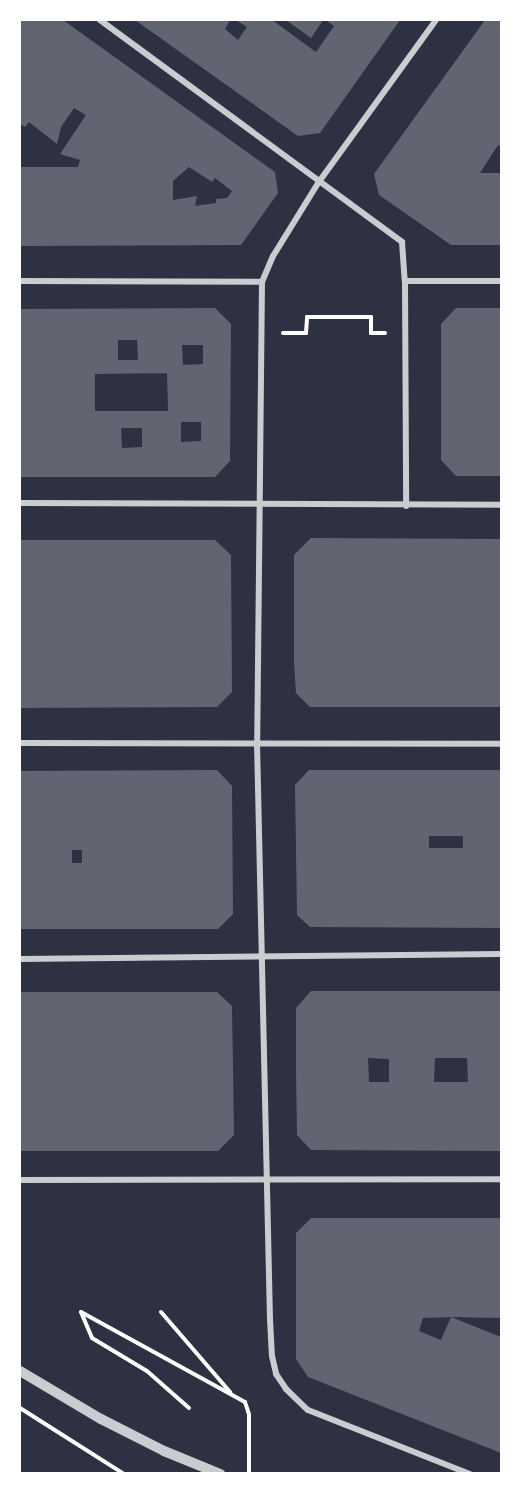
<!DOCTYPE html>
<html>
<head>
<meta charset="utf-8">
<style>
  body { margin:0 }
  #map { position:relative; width:521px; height:1493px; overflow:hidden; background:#2d3142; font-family:Signika,sans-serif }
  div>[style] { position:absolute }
  .building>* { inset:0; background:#626471 }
  .path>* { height:4px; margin:-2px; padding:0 2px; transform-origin:2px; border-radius:2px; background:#fff }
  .minor>* { height:6px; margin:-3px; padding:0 3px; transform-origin:3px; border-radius:3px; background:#caccd0 }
  .tertiary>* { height:10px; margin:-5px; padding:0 5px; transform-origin:5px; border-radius:5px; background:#caccd0 }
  span { translate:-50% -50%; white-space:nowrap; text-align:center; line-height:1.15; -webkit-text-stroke:6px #fff; paint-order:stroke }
  .frame { position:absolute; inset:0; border:21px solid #fff; pointer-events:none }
</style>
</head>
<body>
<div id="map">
  <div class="building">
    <i style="clip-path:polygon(evenodd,20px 20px,63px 20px,275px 172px,278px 193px,241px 245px,20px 246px,20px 167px,78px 167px,80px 160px,60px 154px,86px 115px,74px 108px,61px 127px,57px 144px,29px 122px,25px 127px,20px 124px,20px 20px,189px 167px,212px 182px,215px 178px,232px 191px,227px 198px,216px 199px,216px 203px,195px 206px,197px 196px,173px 200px,173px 181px,189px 167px)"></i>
    <i style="clip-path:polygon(135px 20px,230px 20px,225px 29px,238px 40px,247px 27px,236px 20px,272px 20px,316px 52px,334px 26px,326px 20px,400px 20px,320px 133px,298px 136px)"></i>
    <i style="clip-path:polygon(286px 20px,323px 20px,311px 38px)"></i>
    <i style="clip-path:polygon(485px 20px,501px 20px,501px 147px,498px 145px,480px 173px,501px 173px,501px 245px,451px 245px,379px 195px,374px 174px)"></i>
    <i style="clip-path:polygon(evenodd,215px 308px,231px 324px,230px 461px,215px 477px,20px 477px,20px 309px,215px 308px,118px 340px,137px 340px,138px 360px,118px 360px,118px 340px,215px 308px,182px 345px,203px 345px,203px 364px,183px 365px,182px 345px,215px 308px,167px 373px,168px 411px,95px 411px,95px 374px,167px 373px,215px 308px,181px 422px,201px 422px,201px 441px,181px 442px,181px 422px,215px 308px,121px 428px,142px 428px,142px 447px,122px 448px,121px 428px)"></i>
    <i style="clip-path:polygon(456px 308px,501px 308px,501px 476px,456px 476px,441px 460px,441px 324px)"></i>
    <i style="clip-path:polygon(311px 538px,501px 539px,501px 707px,310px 707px,296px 693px,294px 661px,294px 555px)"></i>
    <i style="clip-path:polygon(20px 540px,215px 540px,231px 555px,232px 692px,217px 707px,20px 708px)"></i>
    <i style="clip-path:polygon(evenodd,217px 770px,232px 786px,233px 914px,218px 929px,20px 929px,20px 771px,217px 770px,72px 850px,82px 850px,82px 863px,72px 863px,72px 850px)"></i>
    <i style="clip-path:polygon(evenodd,309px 770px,501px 770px,501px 928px,310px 927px,297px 915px,295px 785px,309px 770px,429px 836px,463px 836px,463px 848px,429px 848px,429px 836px)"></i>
    <i style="clip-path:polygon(evenodd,311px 991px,501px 991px,501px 1151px,311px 1150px,297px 1135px,296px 1071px,296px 1008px,311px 991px,368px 1058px,389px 1059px,389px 1082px,369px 1082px,368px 1058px,311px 991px,435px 1058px,467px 1058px,468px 1082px,434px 1082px,435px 1058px)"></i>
    <i style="clip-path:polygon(20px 992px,217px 992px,232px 1006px,234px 1135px,218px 1151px,20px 1151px)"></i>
    <i style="clip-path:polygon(evenodd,311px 1218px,501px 1218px,501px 1318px,451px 1317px,501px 1337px,501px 1453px,308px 1377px,296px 1359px,296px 1233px,311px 1218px,451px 1317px,441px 1340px,419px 1331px,423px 1318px,451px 1317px)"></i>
  </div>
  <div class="path">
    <i style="left:283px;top:333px;width:23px"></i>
    <i style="left:306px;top:333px;width:16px;rotate:-86deg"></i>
    <i style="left:307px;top:317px;width:64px"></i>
    <i style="left:371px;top:317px;width:16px;rotate:90deg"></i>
    <i style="left:371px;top:333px;width:14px"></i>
    <i style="left:81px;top:1312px;width:187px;rotate:28.8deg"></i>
    <i style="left:245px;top:1402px;width:13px;rotate:72deg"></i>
    <i style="left:249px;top:1414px;width:60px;rotate:90deg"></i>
    <i style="left:81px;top:1312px;width:28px;rotate:67deg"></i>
    <i style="left:92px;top:1338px;width:64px;rotate:31deg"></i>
    <i style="left:147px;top:1371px;width:56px;rotate:41.4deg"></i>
    <i style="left:161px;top:1312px;width:106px;rotate:49.2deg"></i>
    <i style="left:20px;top:1408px;width:123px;rotate:32.4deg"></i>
  </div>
  <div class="minor">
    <i style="left:100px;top:20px;width:375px;rotate:36.3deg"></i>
    <i style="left:402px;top:242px;width:39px;rotate:86deg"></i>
    <i style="left:405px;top:281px;width:225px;rotate:89.7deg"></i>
    <i style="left:436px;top:20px;width:198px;rotate:125.9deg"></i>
    <i style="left:320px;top:180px;width:89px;rotate:121.7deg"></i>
    <i style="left:273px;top:256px;width:28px;rotate:113deg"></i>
    <i style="left:262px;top:282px;width:461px;rotate:90.6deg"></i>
    <i style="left:257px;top:743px;width:576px;rotate:88.71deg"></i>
    <i style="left:270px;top:1319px;width:37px;rotate:87deg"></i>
    <i style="left:272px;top:1356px;width:18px;rotate:77deg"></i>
    <i style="left:276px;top:1374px;width:18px;rotate:56deg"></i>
    <i style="left:286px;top:1389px;width:30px;rotate:44deg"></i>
    <i style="left:308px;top:1410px;width:174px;rotate:21.6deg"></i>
    <i style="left:20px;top:281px;width:242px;rotate:0.2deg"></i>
    <i style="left:405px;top:281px;width:97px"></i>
    <i style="left:20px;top:503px;width:482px;rotate:0.2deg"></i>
    <i style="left:20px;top:743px;width:482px;rotate:0.1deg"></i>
    <i style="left:20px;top:959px;width:482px;rotate:-0.6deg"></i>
    <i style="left:20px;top:1180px;width:482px;rotate:-0.1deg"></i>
  </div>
  <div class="tertiary">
    <i style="left:20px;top:1371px;width:94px;rotate:30.7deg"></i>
    <i style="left:101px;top:1419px;width:71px;rotate:26.9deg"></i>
    <i style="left:164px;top:1451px;width:61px;rotate:22.3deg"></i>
  </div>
  <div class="frame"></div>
</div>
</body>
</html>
